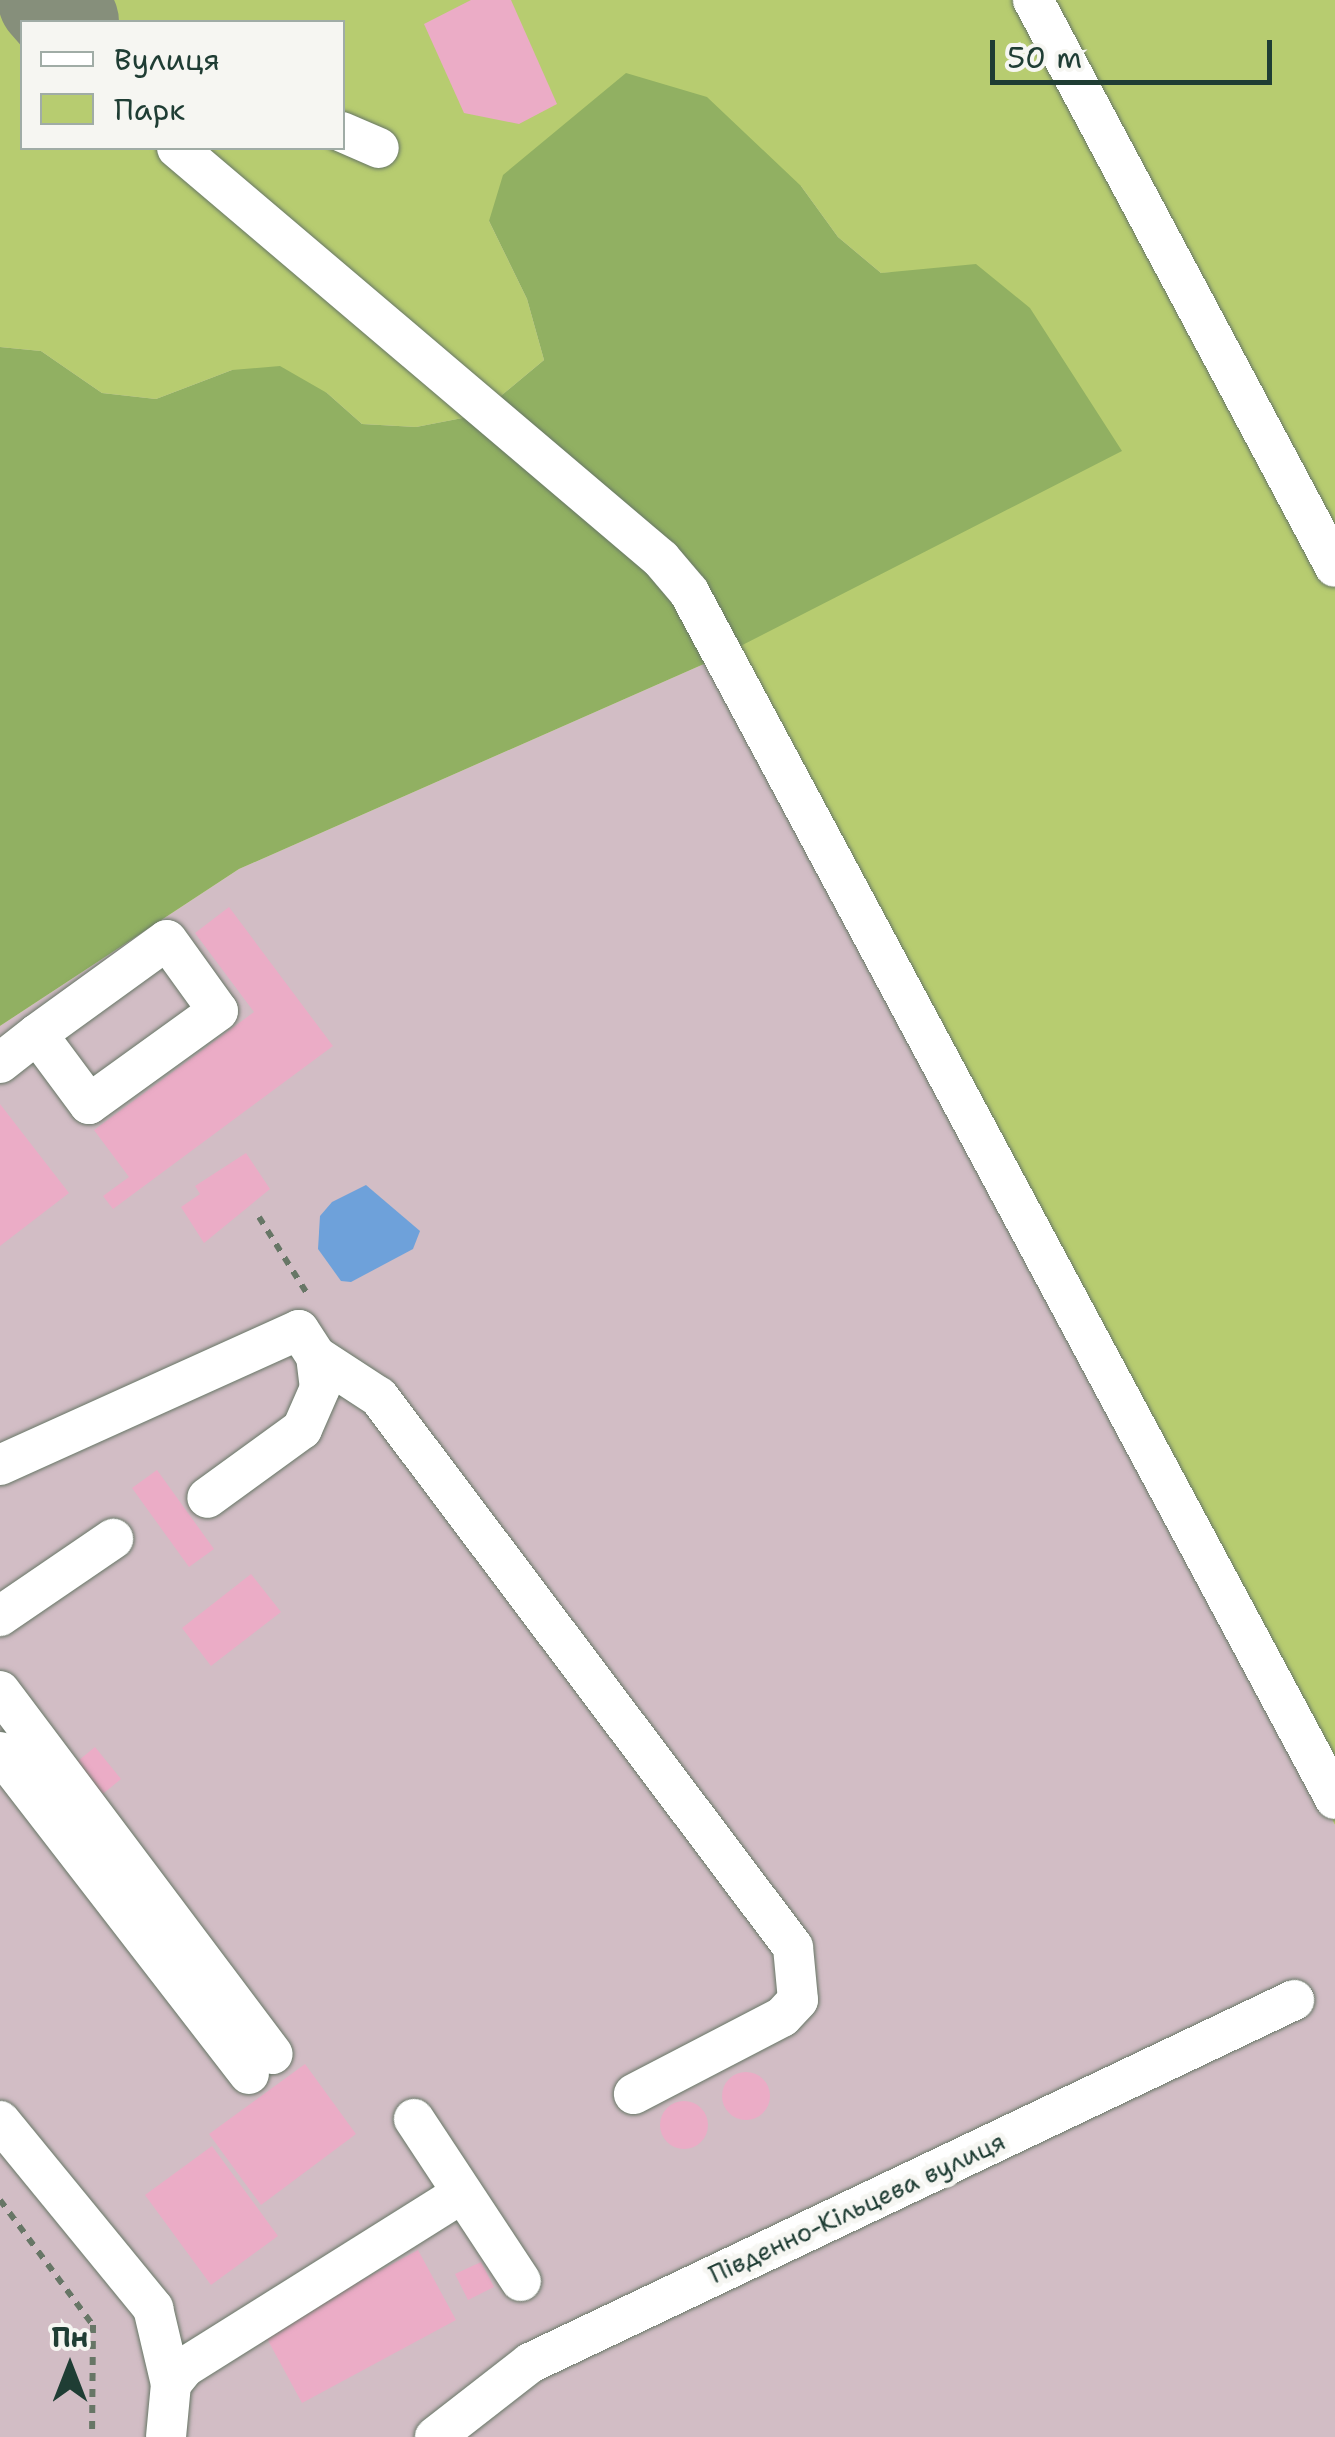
<!DOCTYPE html>
<html>
<head>
<meta charset="utf-8">
<style>
  body { margin:0 }
  #map { position:relative; width:1335px; height:2437px; overflow:hidden; background:#eee1c2; font-family:"Shantell Sans",sans-serif }
  div>[style] { position:absolute }
  .industrial>* { inset:0; background:#d2bdc5 }
  .green>* { inset:0; background:#b7cc70 }
  .forest>* { inset:0; background:#91b062 }
  .water>* { inset:0; background:#6ea1da }
  .taxiway>* { height:102px; margin:-51px; padding:0 51px; transform-origin:51px; border-radius:51px; background:#868f7b }
  .building>* { inset:0; background:#ebacc6 }
  .round { border-radius:50% }
  .path>* { height:6px; margin-top:-3px; transform-origin:0; background:repeating-linear-gradient(90deg,#677666 0 8px,transparent 0 16px) }
  .roads { filter:drop-shadow(0 0 2px #677666) drop-shadow(0 0 2px #677666) }
  .minor>* { height:40px; margin:-20px; padding:0 20px; transform-origin:20px; border-radius:20px; background:#fff }
  span { translate:-50% -50%; white-space:nowrap; text-align:center; line-height:1.15; -webkit-text-stroke:10px #f6f6f2; paint-order:stroke }
  .street-label { font-size:25px; color:#1f3d34 }
  .legend { position:absolute; left:20px; top:20px; width:325px; height:130px; box-sizing:border-box; background:#f6f6f2; border:2px solid #a0aca6; margin:0; padding:12px 18px; list-style:none; font-size:30px; color:#1f3d34 }
  .legend li { display:flex; align-items:center; gap:20px; height:50px }
  .legend b { width:50px; border:2px solid #a0aca6 }
  .north { position:absolute; left:20px; top:2317px; width:100px; height:100px; -webkit-text-stroke:8px #f6f6f2; paint-order:stroke; rotate:0deg; font-size:28px; font-weight:700; line-height:40px; text-align:center; color:#1f3d34 }
  .north::after { content:''; display:block; margin:auto; width:35px; height:45px; background:#1f3d34; clip-path:polygon(50% 0,100% 100%,50% 72%,0 100%) }
  .scale { position:absolute; left:990px; top:40px; width:282px; height:45px; box-sizing:border-box; border:5px solid #1f3d34; border-top:0; padding-left:12px; font-size:30px; line-height:35px; white-space:nowrap; color:#1f3d34; -webkit-text-stroke:8px #f6f6f2; paint-order:stroke }
</style>
</head>
<body>
<div id="map">
  <div class="industrial">
    <i style="clip-path:polygon(713px 660px,1335px 1825px,1335px 2437px,0 2437px,0 1026px,239px 869px)"></i>
  </div>
  <div class="green">
    <i style="clip-path:polygon(evenodd,0 0,1335px 0,1335px 1825px,713px 660px,926px 271px,881px 273px,838px 237px,801px 186px,489px 221px,527px 299px,544px 360px,478px 415px,416px 427px,362px 424px,327px 393px,232px 370px,156px 399px,102px 393px,41px 351px,0 347px,0 0,22px 22px,342px 22px,342px 148px,22px 148px,22px 22px)"></i>
  </div>
  <div class="forest">
    <i style="clip-path:polygon(626px 73px,707px 97px,801px 186px,838px 237px,881px 273px,976px 264px,1030px 308px,1122px 451px,713px 660px,239px 869px,0 1026px,0 347px,41px 351px,102px 393px,156px 399px,232px 370px,280px 366px,327px 393px,362px 424px,416px 427px,478px 415px,544px 360px,527px 299px,489px 221px,503px 175px)"></i>
  </div>
  <div class="water">
    <i style="clip-path:polygon(366px 1185px,420px 1231px,413px 1249px,351px 1282px,341px 1281px,318px 1249px,320px 1216px,332px 1202px)"></i>
  </div>
  <div class="taxiway">
    <i style="left:49px;top:0;width:29px;rotate:49deg"></i>
  </div>
  <div class="building">
    <i style="clip-path:polygon(471px 0,511px 0,557px 104px,519px 124px,464px 113px,424px 24px)"></i>
    <i style="clip-path:polygon(229px 907px,333px 1046px,113px 1209px,103px 1196px,129px 1177px,94px 1130px,254px 1012px,195px 933px)"></i>
    <i style="clip-path:polygon(0 1104px,69px 1193px,0 1246px)"></i>
    <i style="clip-path:polygon(246px 1153px,270px 1189px,204px 1243px,181px 1207px,200px 1194px,195px 1186px)"></i>
    <i style="clip-path:polygon(157px 1470px,214px 1549px,189px 1567px,132px 1488px)"></i>
    <i style="clip-path:polygon(251px 1574px,281px 1612px,211px 1666px,182px 1628px)"></i>
    <i style="clip-path:polygon(95px 1747px,121px 1779px,99px 1797px,73px 1765px)"></i>
    <i style="clip-path:polygon(305px 2064px,356px 2134px,261px 2205px,209px 2134px)"></i>
    <i class="round" style="left:722px;top:2072px;width:48px;height:48px"></i>
    <i class="round" style="left:660px;top:2101px;width:48px;height:48px"></i>
    <i style="clip-path:polygon(212px 2146px,278px 2236px,211px 2285px,145px 2195px)"></i>
    <i style="clip-path:polygon(418px 2250px,456px 2320px,302px 2403px,264px 2333px)"></i>
    <i style="clip-path:polygon(481px 2262px,494px 2287px,468px 2300px,455px 2274px)"></i>
  </div>
  <div class="path">
    <i style="left:259px;top:1217px;width:89px;rotate:57.9deg"></i>
    <i style="left:0;top:2200px;width:156px;rotate:53.4deg"></i>
    <i style="left:93px;top:2325px;width:112px;rotate:90.5deg"></i>
  </div>
  <div class="roads">
    <div class="minor">
      <i style="left:1033px;top:0;width:642px;rotate:61.96deg"></i>
      <i style="left:342px;top:132px;width:40px;rotate:23.4deg"></i>
      <i style="left:177px;top:148px;width:635px;rotate:40.34deg"></i>
      <i style="left:661px;top:559px;width:43px;rotate:49.7deg"></i>
      <i style="left:689px;top:592px;width:1369px;rotate:61.84deg"></i>
      <i style="left:0;top:1063px;width:47px;rotate:-38.1deg"></i>
      <i style="left:37px;top:1034px;width:160px;rotate:-35.9deg"></i>
      <i style="left:167px;top:940px;width:87px;rotate:54.3deg"></i>
      <i style="left:218px;top:1011px;width:159px;rotate:144.2deg"></i>
      <i style="left:89px;top:1104px;width:87px;rotate:-126.6deg"></i>
      <i style="left:316px;top:1356px;width:75px;rotate:33.1deg"></i>
      <i style="left:379px;top:1397px;width:688px;rotate:53.03deg"></i>
      <i style="left:793px;top:1947px;width:53px;rotate:84.6deg"></i>
      <i style="left:798px;top:2000px;width:23px;rotate:133deg"></i>
      <i style="left:782px;top:2017px;width:167px;rotate:152.5deg"></i>
      <i style="left:0;top:1465px;width:328px;rotate:-24.3deg"></i>
      <i style="left:299px;top:1330px;width:31px;rotate:57deg"></i>
      <i style="left:316px;top:1356px;width:32px;rotate:83deg"></i>
      <i style="left:320px;top:1388px;width:45px;rotate:113.7deg"></i>
      <i style="left:302px;top:1429px;width:117px;rotate:144deg"></i>
      <i style="left:0;top:1616px;width:137px;rotate:-34.3deg"></i>
      <i style="left:0;top:1691px;width:454px;rotate:53.1deg"></i>
      <i style="left:0;top:1752px;width:407px;rotate:52.3deg"></i>
      <i style="left:414px;top:2119px;width:194px;rotate:56.6deg"></i>
      <i style="left:0;top:2121px;width:242px;rotate:50.7deg"></i>
      <i style="left:153px;top:2308px;width:78px;rotate:76.7deg"></i>
      <i style="left:171px;top:2384px;width:53px;rotate:95.4deg"></i>
      <i style="left:171px;top:2384px;width:22px;rotate:-51deg"></i>
      <i style="left:185px;top:2367px;width:327px;rotate:-32.1deg"></i>
      <i style="left:435px;top:2437px;width:120px;rotate:-37.9deg"></i>
      <i style="left:530px;top:2363px;width:846px;rotate:-25.41deg"></i>
    </div>
  </div>
  <div class="street-label">
    <span style="left:857px;top:2208px;rotate:-25deg">Південно-Кільцева вулиця</span>
  </div>
  <ul class="legend">
  <li><b style="height:12px;background:#fff"></b>Вулиця</li>
  <li><b style="height:28px;background:#b7cc70"></b>Парк</li>
  </ul>
  <div class="north">Пн</div>
  <div class="scale">50 m</div>
</div>
</body>
</html>
